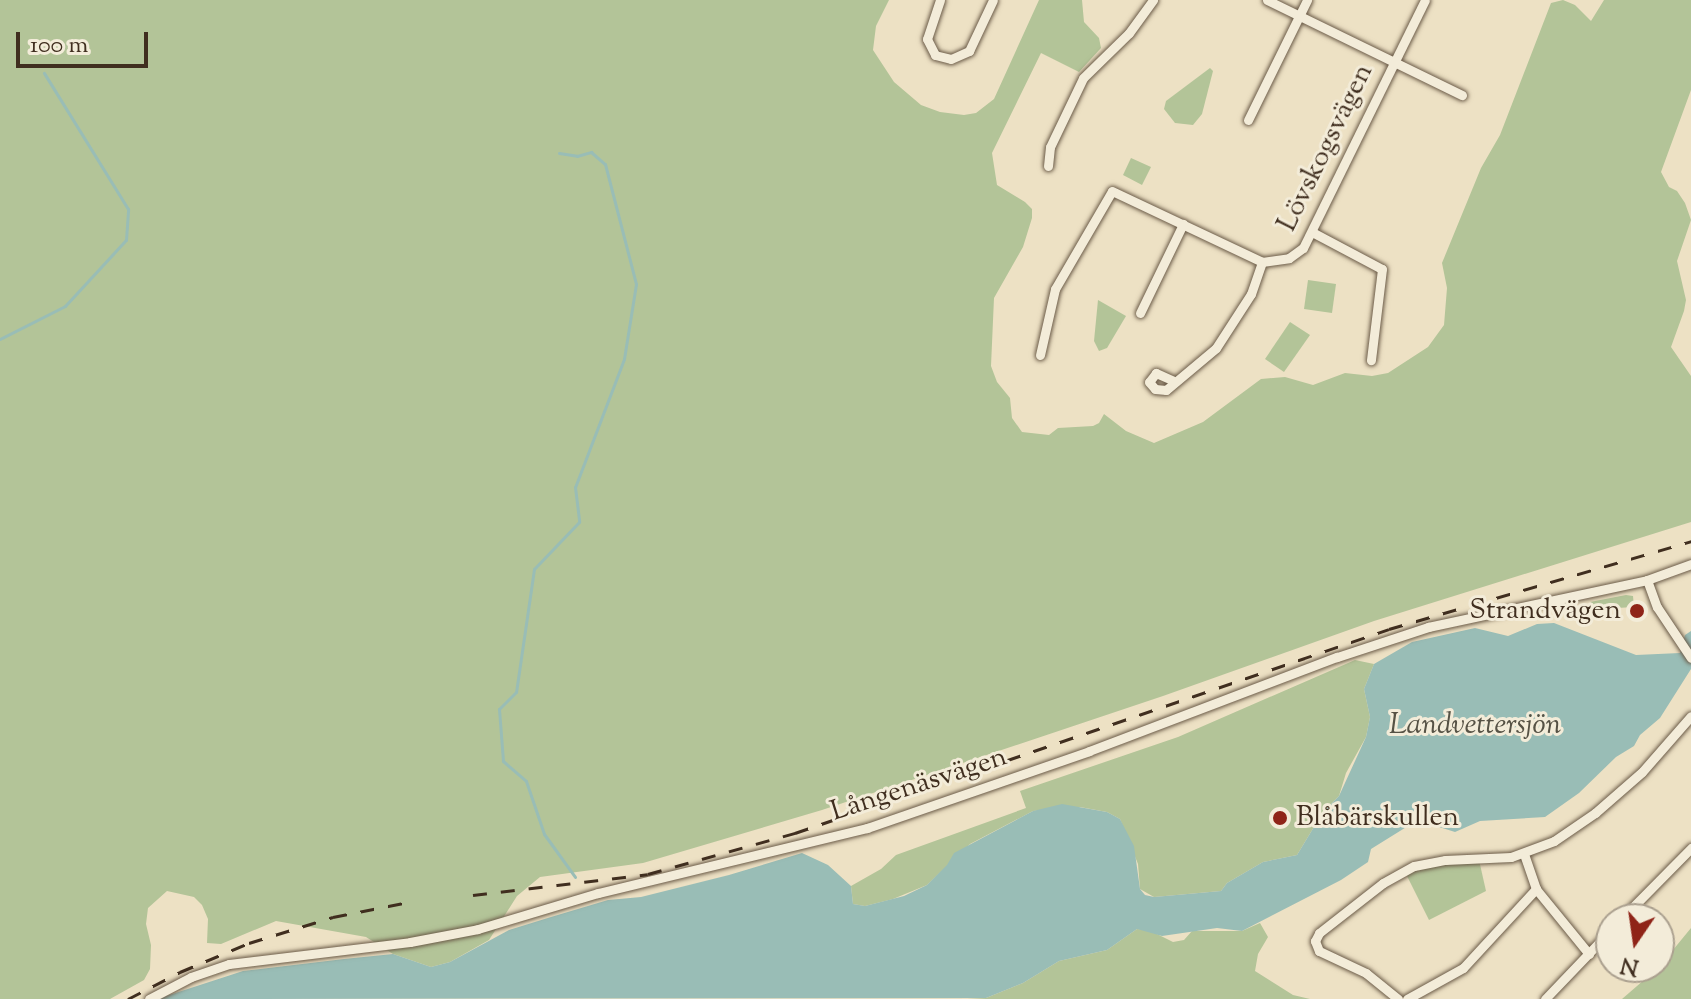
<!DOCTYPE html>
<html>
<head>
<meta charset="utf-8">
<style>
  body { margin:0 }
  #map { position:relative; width:1691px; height:999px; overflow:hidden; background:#ede1c4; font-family:"Sorts Mill Goudy",serif }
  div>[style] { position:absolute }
  .green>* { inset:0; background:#b3c498 }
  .water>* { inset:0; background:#99bdb6 }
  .stream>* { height:3px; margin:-1.5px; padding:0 1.5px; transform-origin:1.5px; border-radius:1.5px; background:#99bdb6 }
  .roads { filter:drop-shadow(0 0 2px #6b5b48) drop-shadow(0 0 2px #6b5b48) }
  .minor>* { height:9px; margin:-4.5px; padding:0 4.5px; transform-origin:4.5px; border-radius:4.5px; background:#f3ecd9 }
  .rail>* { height:3px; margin-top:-1.5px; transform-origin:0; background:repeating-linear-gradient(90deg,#402e1f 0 14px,transparent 0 28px) }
  .dots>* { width:22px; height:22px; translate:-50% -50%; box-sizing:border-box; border:4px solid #f3ecd9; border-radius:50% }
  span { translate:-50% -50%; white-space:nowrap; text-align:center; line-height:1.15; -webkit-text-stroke:6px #f3ecd9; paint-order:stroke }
  .street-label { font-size:28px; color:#402e1f }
  .poi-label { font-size:28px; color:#402e1f }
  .right { translate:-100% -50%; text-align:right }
  .left { translate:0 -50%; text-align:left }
  .water-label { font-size:30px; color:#565245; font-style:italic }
  .north { position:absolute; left:1595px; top:903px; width:80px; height:80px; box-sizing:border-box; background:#f3ecd9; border:2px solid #aba08f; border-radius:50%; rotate:193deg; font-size:22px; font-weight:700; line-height:32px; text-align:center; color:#402e1f }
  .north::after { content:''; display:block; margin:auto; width:28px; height:36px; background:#8f2418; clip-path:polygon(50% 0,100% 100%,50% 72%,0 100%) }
  .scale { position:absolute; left:16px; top:32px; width:132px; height:36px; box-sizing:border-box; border:4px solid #402e1f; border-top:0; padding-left:10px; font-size:24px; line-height:28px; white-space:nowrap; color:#402e1f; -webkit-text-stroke:6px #f3ecd9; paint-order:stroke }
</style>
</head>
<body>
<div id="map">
  <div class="green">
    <i style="clip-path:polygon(0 0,889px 0,876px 26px,873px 50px,894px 82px,921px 105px,940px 112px,964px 115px,976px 113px,994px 99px,1039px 0,1082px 0,1084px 22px,1099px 38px,1101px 48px,1079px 72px,1041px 53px,992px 153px,997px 185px,1025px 202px,1032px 209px,1032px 218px,1023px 247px,994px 298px,991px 366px,997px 382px,1010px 398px,1012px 418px,1022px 432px,1049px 435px,1058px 428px,1093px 426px,1099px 423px,1104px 414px,1126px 431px,1154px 443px,1203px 422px,1261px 379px,1285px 377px,1313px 385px,1345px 373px,1372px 376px,1388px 373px,1428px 347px,1444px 325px,1447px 288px,1442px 263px,1481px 168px,1500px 135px,1551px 3px,1563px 0,1575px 5px,1591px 21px,1604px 0,1691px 0,1691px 90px,1661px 172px,1669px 187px,1677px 191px,1685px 203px,1691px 220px,1677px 261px,1686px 300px,1684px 311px,1671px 347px,1691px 376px,1691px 522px,1374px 621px,1163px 696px,822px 810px,643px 863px,540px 877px,517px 896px,489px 940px,450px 962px,431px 967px,393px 954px,366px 937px,276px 921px,221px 944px,207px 943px,208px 919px,202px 905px,194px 897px,167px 891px,148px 908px,146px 924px,151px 945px,150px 969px,144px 980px,110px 999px,0 999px)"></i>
    <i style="clip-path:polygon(1210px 68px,1213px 71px,1202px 114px,1193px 125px,1175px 123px,1164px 109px,1166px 101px)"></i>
    <i style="clip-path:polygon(1131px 158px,1151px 167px,1142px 185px,1123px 175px)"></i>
    <i style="clip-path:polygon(1308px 280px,1336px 284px,1332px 313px,1304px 309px)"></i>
    <i style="clip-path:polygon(1098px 300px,1126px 316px,1107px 348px,1099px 351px,1094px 341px)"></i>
    <i style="clip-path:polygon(1290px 322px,1310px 335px,1284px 372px,1265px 359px)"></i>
    <i style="clip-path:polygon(1626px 595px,1633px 596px,1634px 607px,1600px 609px,1590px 602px)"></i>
    <i style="clip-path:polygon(1355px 660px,1374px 664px,1364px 689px,1370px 717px,1366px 737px,1346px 773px,1339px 796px,1323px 812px,1297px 855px,1263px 862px,1227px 883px,1221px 891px,1154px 897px,1140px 889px,1138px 864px,1120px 819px,1107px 812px,1080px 807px,1033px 811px,970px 844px,927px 885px,893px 899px,865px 906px,853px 904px,851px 886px,881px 869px,896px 855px,1026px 808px,1020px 791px,1178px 737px)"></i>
    <i style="clip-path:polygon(1479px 860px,1486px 891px,1429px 920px,1405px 872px,1432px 862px)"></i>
    <i style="clip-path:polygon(1260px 923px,1268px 937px,1258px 954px,1255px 971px,1293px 995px,1310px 999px,967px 999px,986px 998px,1023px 983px,1059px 961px,1107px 950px,1137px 929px,1149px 930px,1173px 942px,1184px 940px,1192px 931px,1242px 931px)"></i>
    <i style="clip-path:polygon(1691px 928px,1691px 999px,1622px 999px,1659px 967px)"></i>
  </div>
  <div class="water">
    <i style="clip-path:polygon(1554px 623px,1636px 655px,1680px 653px,1685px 635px,1691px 631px,1691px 669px,1660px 718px,1640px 735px,1634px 746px,1616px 757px,1579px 793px,1545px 817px,1480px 821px,1455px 832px,1436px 826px,1408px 826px,1371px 849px,1368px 862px,1341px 880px,1242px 931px,1217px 928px,1162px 936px,1137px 929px,1107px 950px,1059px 961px,1023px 983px,986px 998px,157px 999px,243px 971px,344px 959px,393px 954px,431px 967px,450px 962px,509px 930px,551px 917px,608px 900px,641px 897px,729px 875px,802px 853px,828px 865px,851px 886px,853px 904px,865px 906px,904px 896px,927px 885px,947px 865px,954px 853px,1033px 811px,1062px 804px,1107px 812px,1120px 819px,1134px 846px,1140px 889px,1145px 895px,1154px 897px,1221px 891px,1227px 883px,1263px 862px,1297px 855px,1323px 812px,1339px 796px,1366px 737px,1370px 717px,1364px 689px,1374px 664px,1412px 642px,1475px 628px,1508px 636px,1537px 624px)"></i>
  </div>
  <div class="stream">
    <i style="left:559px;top:153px;width:18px;rotate:9deg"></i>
    <i style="left:577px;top:156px;width:15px;rotate:-16deg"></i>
    <i style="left:591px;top:152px;width:18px;rotate:41deg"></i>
    <i style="left:605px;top:164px;width:124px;rotate:75.5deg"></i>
    <i style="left:636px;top:284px;width:76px;rotate:99.1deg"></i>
    <i style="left:624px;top:359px;width:137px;rotate:110.9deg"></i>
    <i style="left:575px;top:487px;width:35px;rotate:83deg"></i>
    <i style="left:579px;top:522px;width:65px;rotate:133.8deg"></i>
    <i style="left:534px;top:569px;width:124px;rotate:98.3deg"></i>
    <i style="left:516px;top:692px;width:24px;rotate:135deg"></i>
    <i style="left:499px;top:709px;width:52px;rotate:85.6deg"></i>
    <i style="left:503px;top:761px;width:30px;rotate:41deg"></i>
    <i style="left:526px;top:781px;width:56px;rotate:71.2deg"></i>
    <i style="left:544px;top:834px;width:53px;rotate:54.2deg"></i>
    <i style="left:0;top:339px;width:73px;rotate:-26.9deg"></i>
    <i style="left:65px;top:306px;width:90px;rotate:-47.3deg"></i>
    <i style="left:126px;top:240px;width:31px;rotate:-86deg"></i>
    <i style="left:128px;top:209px;width:160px;rotate:-121.7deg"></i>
  </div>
  <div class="roads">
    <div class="minor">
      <i style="left:940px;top:0;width:41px;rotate:108.4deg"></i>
      <i style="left:927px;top:39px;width:18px;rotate:63deg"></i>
      <i style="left:935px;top:55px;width:16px;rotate:14deg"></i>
      <i style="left:951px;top:59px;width:20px;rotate:-24deg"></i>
      <i style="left:969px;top:51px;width:56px;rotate:-64.8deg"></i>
      <i style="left:1267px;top:0;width:217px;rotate:26deg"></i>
      <i style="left:1248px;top:120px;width:134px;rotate:-63.8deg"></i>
      <i style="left:1048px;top:166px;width:19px;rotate:-84deg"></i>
      <i style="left:1050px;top:147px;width:76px;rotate:-64.4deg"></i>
      <i style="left:1083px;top:78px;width:64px;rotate:-44.4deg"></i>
      <i style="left:1129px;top:33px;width:41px;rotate:-54deg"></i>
      <i style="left:1312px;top:232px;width:79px;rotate:27.9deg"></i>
      <i style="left:1382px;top:269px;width:92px;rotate:96.9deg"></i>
      <i style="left:1140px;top:313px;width:99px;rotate:-64.2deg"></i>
      <i style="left:1040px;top:355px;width:68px;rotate:-77.2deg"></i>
      <i style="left:1055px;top:289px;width:113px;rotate:-59.8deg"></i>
      <i style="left:1112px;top:191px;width:166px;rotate:25.3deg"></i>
      <i style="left:1262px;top:262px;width:27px;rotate:-8deg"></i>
      <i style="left:1289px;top:258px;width:17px;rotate:-36deg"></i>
      <i style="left:1303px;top:248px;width:276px;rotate:-63.8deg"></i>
      <i style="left:1174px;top:381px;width:20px;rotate:-156deg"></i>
      <i style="left:1156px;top:373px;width:11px;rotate:128deg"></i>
      <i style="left:1149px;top:382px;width:9px;rotate:49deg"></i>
      <i style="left:1155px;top:389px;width:11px;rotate:5deg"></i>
      <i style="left:1166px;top:390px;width:65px;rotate:-40deg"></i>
      <i style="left:1216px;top:348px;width:64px;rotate:-57.1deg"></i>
      <i style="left:1251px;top:294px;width:34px;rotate:-71deg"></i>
      <i style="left:1647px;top:580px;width:29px;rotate:70deg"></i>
      <i style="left:1657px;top:607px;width:61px;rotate:56.3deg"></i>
      <i style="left:1524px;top:854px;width:37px;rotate:71deg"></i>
      <i style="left:1536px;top:889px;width:84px;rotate:50.8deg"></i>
      <i style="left:1621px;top:919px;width:100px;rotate:-45.4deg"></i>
      <i style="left:149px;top:999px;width:47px;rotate:-27.6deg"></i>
      <i style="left:191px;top:977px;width:40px;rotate:-18.9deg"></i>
      <i style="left:229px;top:964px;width:182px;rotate:-6.9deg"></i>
      <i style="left:410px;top:942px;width:69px;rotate:-10.8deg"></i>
      <i style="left:478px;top:929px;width:125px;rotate:-16.7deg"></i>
      <i style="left:598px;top:893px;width:277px;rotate:-13.6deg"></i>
      <i style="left:867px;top:828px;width:235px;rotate:-19.1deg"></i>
      <i style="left:1089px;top:751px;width:265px;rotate:-20.8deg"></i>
      <i style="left:1337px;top:657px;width:96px;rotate:-18.2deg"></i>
      <i style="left:1428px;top:627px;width:224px;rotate:-12.1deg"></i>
      <i style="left:1647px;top:580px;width:47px;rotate:-20deg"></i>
      <i style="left:1398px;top:999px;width:41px;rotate:-140.9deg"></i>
      <i style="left:1366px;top:973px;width:52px;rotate:-154.9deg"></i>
      <i style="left:1319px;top:951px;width:11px;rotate:-112deg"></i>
      <i style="left:1315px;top:941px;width:9px;rotate:-63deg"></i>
      <i style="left:1319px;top:933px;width:81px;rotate:-38deg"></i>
      <i style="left:1383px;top:883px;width:35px;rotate:-29deg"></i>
      <i style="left:1414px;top:866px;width:32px;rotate:-11deg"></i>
      <i style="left:1445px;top:860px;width:66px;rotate:-2.6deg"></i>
      <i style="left:1511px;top:857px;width:46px;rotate:-20.4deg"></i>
      <i style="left:1554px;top:841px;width:50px;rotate:-34.3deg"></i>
      <i style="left:1595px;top:813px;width:62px;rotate:-41.1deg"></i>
      <i style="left:1642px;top:772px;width:74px;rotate:-48.8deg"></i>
      <i style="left:1407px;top:999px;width:64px;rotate:-29deg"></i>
      <i style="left:1463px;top:968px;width:108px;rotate:-47.3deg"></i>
      <i style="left:1545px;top:999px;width:95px;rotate:-46.3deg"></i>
    </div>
  </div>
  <div class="rail">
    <i style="left:473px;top:895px;width:176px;rotate:-6.8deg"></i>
    <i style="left:648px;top:874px;width:153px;rotate:-15.6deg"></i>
    <i style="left:795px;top:833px;width:628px;rotate:-18.95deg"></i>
    <i style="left:1389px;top:629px;width:315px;rotate:-16.2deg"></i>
    <i style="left:128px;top:999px;width:59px;rotate:-27.4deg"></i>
    <i style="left:180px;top:972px;width:75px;rotate:-22.8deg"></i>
    <i style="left:249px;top:943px;width:88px;rotate:-17.2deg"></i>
    <i style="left:333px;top:917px;width:72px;rotate:-11.2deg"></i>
  </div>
  <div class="dots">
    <i style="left:1637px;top:611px;background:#8f2418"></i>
    <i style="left:1280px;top:818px;background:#8f2418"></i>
  </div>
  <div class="street-label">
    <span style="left:1326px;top:148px;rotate:-64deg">Lövskogsvägen</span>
    <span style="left:919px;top:785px;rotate:-18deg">Långenäsvägen</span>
  </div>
  <div class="poi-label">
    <span class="right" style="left:1621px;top:611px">Strandvägen</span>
    <span class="left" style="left:1296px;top:818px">Blåbärskullen</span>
  </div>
  <div class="water-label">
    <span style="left:1475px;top:726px">Landvettersjön</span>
  </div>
  <div class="north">N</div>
  <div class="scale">100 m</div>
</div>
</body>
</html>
